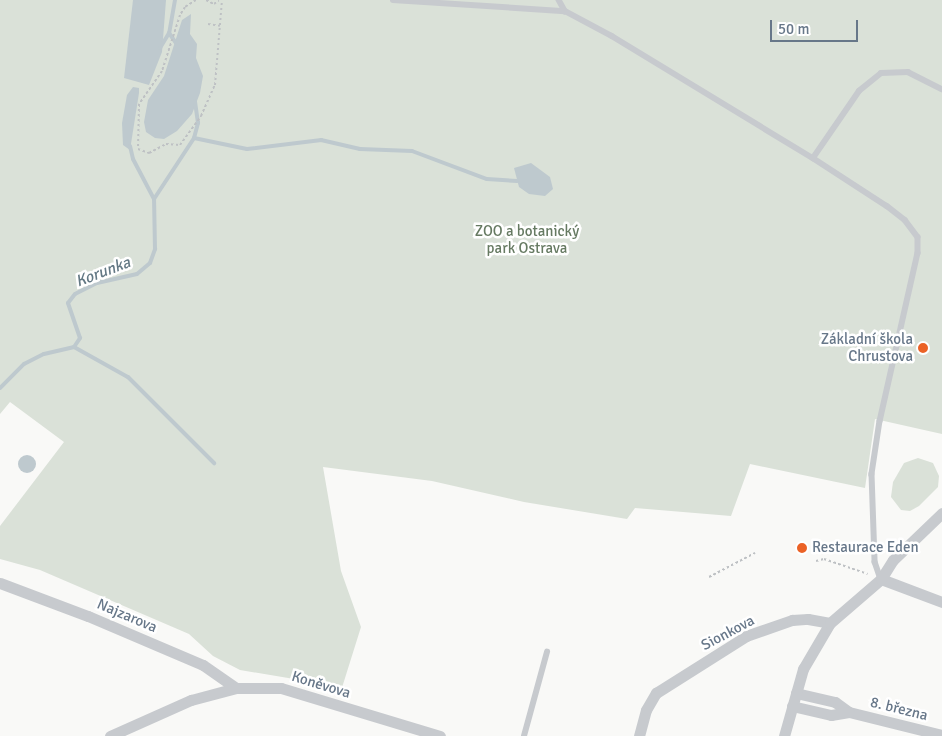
<!DOCTYPE html>
<html>
<head>
<meta charset="utf-8">
<style>
  body { margin:0 }
  #map { position:relative; width:942px; height:736px; overflow:hidden; background:#f9f9f7; font-family:Signika,sans-serif }
  div>[style] { position:absolute }
  .green>* { inset:0; background:#dae1d8 }
  .water>* { inset:0; background:#bec9ce }
  .round { border-radius:50% }
  .stream>* { height:4px; margin:-2px; padding:0 2px; transform-origin:2px; border-radius:2px; background:#bec9ce }
  .path>* { height:2px; margin-top:-1px; transform-origin:0; background:repeating-linear-gradient(90deg,#bec1c4 0 2.5px,transparent 0 5px) }
  .service>* { height:5.5px; margin:-2.75px; padding:0 2.75px; transform-origin:2.75px; border-radius:2.75px; background:#c7cace }
  .minor>* { height:11px; margin:-5.5px; padding:0 5.5px; transform-origin:5.5px; border-radius:5.5px; background:#c7cace }
  .dots>* { width:14px; height:14px; translate:-50% -50%; box-sizing:border-box; border:2px solid #fff; border-radius:50% }
  span { translate:-50% -50%; white-space:nowrap; text-align:center; line-height:1.15; -webkit-text-stroke:5px #fff; paint-order:stroke }
  .park-label { font-size:15px; color:#667a62 }
  .poi-label { font-size:15px; color:#677789 }
  .right { translate:-100% -50%; text-align:right }
  .left { translate:0 -50%; text-align:left }
  .street-label { font-size:15px; color:#677789 }
  .water-label { font-size:16px; color:#637884; font-style:italic }
  .scale { position:absolute; left:770px; top:20px; width:88px; height:22px; box-sizing:border-box; border:2px solid #677789; border-top:0; padding-left:6px; font-size:15px; line-height:18px; white-space:nowrap; color:#677789; -webkit-text-stroke:4px #fff; paint-order:stroke }
</style>
</head>
<body>
<div id="map">
  <div class="green">
    <i style="clip-path:polygon(0 0,942px 0,942px 434px,875px 419px,865px 488px,750px 464px,731px 516px,635px 508px,627px 519px,524px 502px,432px 481px,323px 467px,341px 571px,361px 627px,340px 694px,306px 681px,240px 670px,213px 656px,189px 634px,40px 570px,0 559px,0 526px,64px 442px,10px 402px,0 414px)"></i>
    <i style="clip-path:polygon(918px 458px,933px 463px,939px 476px,938px 487px,919px 506px,910px 511px,901px 510px,891px 497px,893px 482px,904px 463px)"></i>
  </div>
  <div class="water">
    <i style="clip-path:polygon(133px 0,166px 0,162px 52px,149px 85px,124px 78px)"></i>
    <i style="clip-path:polygon(191px 14px,190px 34px,197px 44px,196px 58px,203px 76px,200px 93px,192px 114px,177px 131px,164px 139px,155px 138px,146px 132px,144px 122px,148px 100px,164px 76px,182px 20px)"></i>
    <i style="clip-path:polygon(133px 87px,139px 88px,139px 93px,130px 150px,123px 145px,122px 123px,127px 95px)"></i>
    <i style="clip-path:polygon(531px 163px,550px 177px,553px 189px,545px 196px,529px 194px,519px 187px,514px 168px)"></i>
    <i class="round" style="left:18px;top:455px;width:18px;height:18px"></i>
  </div>
  <div class="stream">
    <i style="left:175px;top:0;width:34px;rotate:100deg"></i>
    <i style="left:169px;top:33px;width:12px;rotate:55deg"></i>
    <i style="left:160px;top:48px;width:17px;rotate:-59deg"></i>
    <i style="left:194px;top:138px;width:54px;rotate:11.7deg"></i>
    <i style="left:247px;top:149px;width:75px;rotate:-6.9deg"></i>
    <i style="left:321px;top:140px;width:40px;rotate:13deg"></i>
    <i style="left:360px;top:149px;width:52px;rotate:2.2deg"></i>
    <i style="left:412px;top:151px;width:80px;rotate:20.5deg"></i>
    <i style="left:487px;top:179px;width:30px;rotate:4deg"></i>
    <i style="left:130px;top:146px;width:13px;rotate:77deg"></i>
    <i style="left:133px;top:159px;width:45px;rotate:62.3deg"></i>
    <i style="left:74px;top:347px;width:62px;rotate:29.1deg"></i>
    <i style="left:128px;top:377px;width:122px;rotate:45deg"></i>
    <i style="left:0;top:388px;width:34px;rotate:-45deg"></i>
    <i style="left:24px;top:364px;width:22px;rotate:-27deg"></i>
    <i style="left:44px;top:354px;width:31px;rotate:-13deg"></i>
    <i style="left:74px;top:347px;width:11px;rotate:-56deg"></i>
    <i style="left:80px;top:338px;width:37px;rotate:-109deg"></i>
    <i style="left:68px;top:303px;width:11px;rotate:-52deg"></i>
    <i style="left:75px;top:294px;width:25px;rotate:-27deg"></i>
    <i style="left:97px;top:283px;width:41px;rotate:-12.7deg"></i>
    <i style="left:137px;top:274px;width:17px;rotate:-40deg"></i>
    <i style="left:150px;top:263px;width:15px;rotate:-70deg"></i>
    <i style="left:155px;top:249px;width:50px;rotate:-91.1deg"></i>
    <i style="left:154px;top:199px;width:73px;rotate:-56.7deg"></i>
    <i style="left:194px;top:138px;width:16px;rotate:-75deg"></i>
    <i style="left:198px;top:123px;width:22px;rotate:-98deg"></i>
  </div>
  <div class="path">
    <i style="left:196px;top:0;width:13px;rotate:148deg"></i>
    <i style="left:185px;top:7px;width:9px;rotate:122deg"></i>
    <i style="left:180px;top:15px;width:59px;rotate:107.8deg"></i>
    <i style="left:162px;top:71px;width:40px;rotate:124.9deg"></i>
    <i style="left:139px;top:104px;width:45px;rotate:91.3deg"></i>
    <i style="left:138px;top:149px;width:12px;rotate:20deg"></i>
    <i style="left:149px;top:153px;width:19px;rotate:-28deg"></i>
    <i style="left:166px;top:144px;width:14px;rotate:4deg"></i>
    <i style="left:180px;top:145px;width:36px;rotate:-54deg"></i>
    <i style="left:201px;top:116px;width:34px;rotate:-66deg"></i>
    <i style="left:215px;top:85px;width:85px;rotate:-85.3deg"></i>
    <i style="left:206px;top:0;width:9px;rotate:27deg"></i>
    <i style="left:214px;top:4px;width:6px;rotate:-39deg"></i>
    <i style="left:208px;top:24px;width:12px;rotate:9deg"></i>
    <i style="left:816px;top:561px;width:8px;rotate:-14deg"></i>
    <i style="left:824px;top:559px;width:46px;rotate:18.8deg"></i>
    <i style="left:709px;top:577px;width:52px;rotate:-27.6deg"></i>
  </div>
  <div class="service">
    <i style="left:393px;top:0;width:172px;rotate:3.7deg"></i>
    <i style="left:559px;top:0;width:13px;rotate:61deg"></i>
    <i style="left:565px;top:11px;width:53px;rotate:28deg"></i>
    <i style="left:612px;top:36px;width:235px;rotate:31.3deg"></i>
    <i style="left:813px;top:158px;width:81px;rotate:-55.5deg"></i>
    <i style="left:859px;top:91px;width:28px;rotate:-39deg"></i>
    <i style="left:881px;top:73px;width:27px;rotate:-2deg"></i>
    <i style="left:908px;top:72px;width:38px;rotate:27deg"></i>
    <i style="left:813px;top:158px;width:88px;rotate:33deg"></i>
    <i style="left:887px;top:206px;width:23px;rotate:38deg"></i>
    <i style="left:905px;top:220px;width:21px;rotate:53deg"></i>
    <i style="left:918px;top:237px;width:16px;rotate:90deg"></i>
    <i style="left:918px;top:253px;width:172px;rotate:102.7deg"></i>
    <i style="left:880px;top:421px;width:54px;rotate:98.6deg"></i>
    <i style="left:872px;top:474px;width:88px;rotate:88deg"></i>
    <i style="left:875px;top:562px;width:18px;rotate:71deg"></i>
    <i style="left:524px;top:736px;width:87px;rotate:-74.7deg"></i>
  </div>
  <div class="minor">
    <i style="left:881px;top:579px;width:65px;rotate:20.7deg"></i>
    <i style="left:0;top:583px;width:94px;rotate:20.6deg"></i>
    <i style="left:88px;top:616px;width:125px;rotate:23.1deg"></i>
    <i style="left:203px;top:665px;width:40px;rotate:34.9deg"></i>
    <i style="left:796px;top:693px;width:40px;rotate:13deg"></i>
    <i style="left:835px;top:702px;width:17px;rotate:36deg"></i>
    <i style="left:849px;top:712px;width:96px;rotate:13.9deg"></i>
    <i style="left:792px;top:706px;width:40px;rotate:13deg"></i>
    <i style="left:831px;top:715px;width:18px;rotate:-9deg"></i>
    <i style="left:110px;top:736px;width:89px;rotate:-24deg"></i>
    <i style="left:191px;top:700px;width:47px;rotate:-14.9deg"></i>
    <i style="left:236px;top:688px;width:45px"></i>
    <i style="left:281px;top:688px;width:166px;rotate:16.8deg"></i>
    <i style="left:639px;top:736px;width:27px;rotate:-75deg"></i>
    <i style="left:646px;top:710px;width:20px;rotate:-60deg"></i>
    <i style="left:656px;top:693px;width:107px;rotate:-32.3deg"></i>
    <i style="left:746px;top:636px;width:49px;rotate:-19.2deg"></i>
    <i style="left:792px;top:620px;width:16px;rotate:-4deg"></i>
    <i style="left:808px;top:619px;width:22px;rotate:10deg"></i>
    <i style="left:784px;top:736px;width:70px;rotate:-74.2deg"></i>
    <i style="left:803px;top:669px;width:53px;rotate:-59.6deg"></i>
    <i style="left:830px;top:623px;width:67px;rotate:-40.8deg"></i>
    <i style="left:881px;top:579px;width:22px;rotate:-58deg"></i>
    <i style="left:893px;top:560px;width:68px;rotate:-43.8deg"></i>
  </div>
  <div class="dots">
    <i style="left:923px;top:348px;background:#eb6226"></i>
    <i style="left:802px;top:548px;background:#eb6226"></i>
  </div>
  <div class="park-label">
    <span style="left:527px;top:240px">ZOO a botanický<br>park Ostrava</span>
  </div>
  <div class="poi-label">
    <span class="right" style="left:913px;top:348px">Základní škola<br>Chrustova</span>
    <span class="left" style="left:812px;top:548px">Restaurace Eden</span>
  </div>
  <div class="street-label">
    <span style="left:127px;top:616px;rotate:23deg">Najzarova</span>
    <span style="left:728px;top:633px;rotate:-28deg">Sionkova</span>
    <span style="left:321px;top:685px;rotate:17deg">Koněvova</span>
    <span style="left:899px;top:709px;rotate:14deg">8. března</span>
  </div>
  <div class="water-label">
    <span style="left:103px;top:272px;rotate:-21deg">Korunka</span>
  </div>
  <div class="scale">50 m</div>
</div>
</body>
</html>
